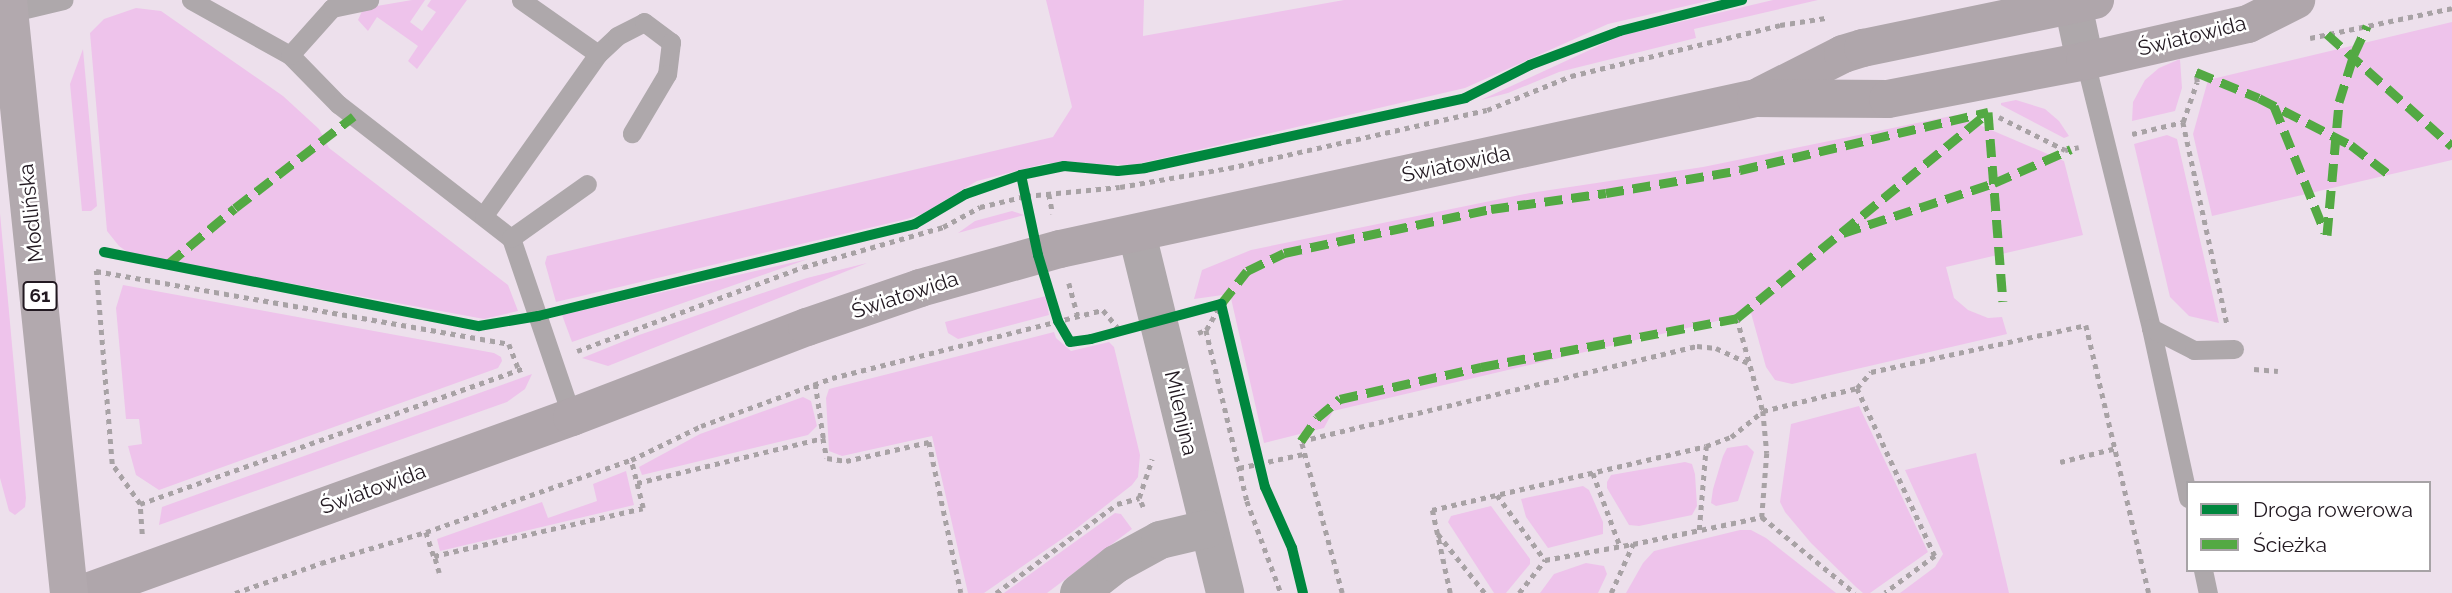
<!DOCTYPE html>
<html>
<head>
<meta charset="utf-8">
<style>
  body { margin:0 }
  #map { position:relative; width:2452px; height:593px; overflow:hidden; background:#ede0ec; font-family:Raleway,sans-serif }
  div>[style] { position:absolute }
  .green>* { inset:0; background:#eec3eb }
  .path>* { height:4.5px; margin-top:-2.25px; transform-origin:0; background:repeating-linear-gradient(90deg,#a8a2a5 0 5px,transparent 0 10px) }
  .lane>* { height:19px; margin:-9.5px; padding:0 9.5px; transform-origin:9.5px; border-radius:9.5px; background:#aea8ab }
  .street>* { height:38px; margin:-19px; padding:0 19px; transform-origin:19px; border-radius:19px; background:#aea8ab }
  .secondary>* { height:38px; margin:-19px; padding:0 19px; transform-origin:19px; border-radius:19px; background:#afa6ab }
  .primary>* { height:38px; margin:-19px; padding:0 19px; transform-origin:19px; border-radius:19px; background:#b2a9ae }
  .quiet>* { height:9px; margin-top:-4.5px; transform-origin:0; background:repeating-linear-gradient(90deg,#53a943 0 18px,transparent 0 27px) }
  .cycleway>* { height:10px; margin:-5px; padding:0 5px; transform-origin:5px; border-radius:5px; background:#00873e }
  span { translate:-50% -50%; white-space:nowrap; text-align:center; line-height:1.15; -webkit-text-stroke:5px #fff; paint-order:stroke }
  .shield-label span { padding:2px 5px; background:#fff; border:2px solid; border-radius:5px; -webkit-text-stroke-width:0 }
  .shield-label { font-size:19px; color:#221921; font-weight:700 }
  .street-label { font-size:21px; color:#221921 }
  .legend { position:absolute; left:2186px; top:481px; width:245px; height:91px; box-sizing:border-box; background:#fff; border:2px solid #a7a3a6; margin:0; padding:9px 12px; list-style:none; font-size:21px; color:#221921 }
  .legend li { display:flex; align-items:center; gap:14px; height:35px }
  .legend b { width:35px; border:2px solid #a7a3a6 }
</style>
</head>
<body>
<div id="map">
  <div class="green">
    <i style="clip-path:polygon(412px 0,425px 0,410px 22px,422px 31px,436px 12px,427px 6px,431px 0,467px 0,417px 69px,408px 61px,418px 46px,377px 17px,368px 31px,358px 20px,362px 11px,371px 7px)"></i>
    <i style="clip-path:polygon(1046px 0,1144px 0,1143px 36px,1344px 0,1712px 0,1608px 24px,1465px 88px,1133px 165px,1047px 163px,977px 181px,922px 214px,907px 219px,556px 302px,545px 263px,547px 256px,1053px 137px,1072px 107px)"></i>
    <i style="clip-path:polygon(1773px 0,1818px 0,1694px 29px,1696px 38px,1559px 72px,1508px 93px,1481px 100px,1620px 36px)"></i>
    <i style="clip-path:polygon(136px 8px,161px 11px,283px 96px,319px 129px,329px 148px,508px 285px,518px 311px,484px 319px,130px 254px,119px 246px,107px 231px,90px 33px,104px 19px)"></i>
    <i style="clip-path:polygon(2452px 22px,2452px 160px,2212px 216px,2193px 134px,2208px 80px)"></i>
    <i style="clip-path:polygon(83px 49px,97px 206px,91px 211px,82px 211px,70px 84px)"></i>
    <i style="clip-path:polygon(2180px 59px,2182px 88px,2175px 111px,2132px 121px,2133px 102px,2145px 80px,2159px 68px)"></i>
    <i style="clip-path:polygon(2016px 100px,2045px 109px,2059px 121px,2069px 136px,2064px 138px,2001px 105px,2001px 103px)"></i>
    <i style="clip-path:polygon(1956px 115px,2064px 161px,2083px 235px,1946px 267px,1954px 298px,1968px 310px,1988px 318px,2002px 317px,2007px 334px,1792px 384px,1775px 380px,1766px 367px,1751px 313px,1333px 411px,1324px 428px,1264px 443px,1230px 294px,1194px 299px,1202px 270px,1251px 250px,1530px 193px,1703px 167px)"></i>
    <i style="clip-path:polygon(2167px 135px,2177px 139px,2219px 323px,2189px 316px,2170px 297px,2134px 144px)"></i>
    <i style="clip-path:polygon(1012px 211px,1024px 215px,958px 233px,975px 221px)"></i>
    <i style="clip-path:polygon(0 213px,26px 498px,25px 507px,15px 515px,9px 511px,0 478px)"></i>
    <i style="clip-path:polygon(808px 259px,572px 342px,562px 315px)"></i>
    <i style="clip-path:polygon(867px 263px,608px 366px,582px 358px,639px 335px,807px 278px)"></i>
    <i style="clip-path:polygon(123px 285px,494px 353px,501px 357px,502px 361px,498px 368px,159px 490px,136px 475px,128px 446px,142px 444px,139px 419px,126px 419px,116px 308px)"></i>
    <i style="clip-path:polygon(1046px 296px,1049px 315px,958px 339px,948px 333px,945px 322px)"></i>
    <i style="clip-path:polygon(1054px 332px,1056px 338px,1071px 351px,1109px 342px,1114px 347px,1140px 455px,1138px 477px,1132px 485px,1072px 532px,984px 593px,968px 593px,932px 436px,842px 456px,829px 451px,826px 398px,829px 389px)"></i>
    <i style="clip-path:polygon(532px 374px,525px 389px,507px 402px,159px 525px,162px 507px)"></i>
    <i style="clip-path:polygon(803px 397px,811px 401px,817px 426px,808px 435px,642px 475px,639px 467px,700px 434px)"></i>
    <i style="clip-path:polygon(1859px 406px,1928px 552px,1870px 593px,1863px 593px,1856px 587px,1811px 543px,1785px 512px,1780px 502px,1791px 424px)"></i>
    <i style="clip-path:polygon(1747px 445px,1754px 452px,1738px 501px,1716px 506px,1711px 503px,1713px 489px,1723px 456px,1727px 448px)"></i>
    <i style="clip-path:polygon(1976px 453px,2009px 593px,1900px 593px,1935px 567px,1943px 554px,1905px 470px)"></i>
    <i style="clip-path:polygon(1685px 462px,1692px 464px,1695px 474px,1697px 506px,1692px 515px,1639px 526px,1629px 525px,1607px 488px,1607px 482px,1611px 475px)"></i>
    <i style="clip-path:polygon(626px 471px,634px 505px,440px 551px,437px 539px,542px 502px,548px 518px,597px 501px,593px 484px)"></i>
    <i style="clip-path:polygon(1583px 486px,1589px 490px,1603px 522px,1603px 534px,1548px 548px,1526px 517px,1521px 499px)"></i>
    <i style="clip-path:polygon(1491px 506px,1530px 559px,1530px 564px,1506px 593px,1494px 593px,1448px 522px,1451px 516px)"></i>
    <i style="clip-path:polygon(1115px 513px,1121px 514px,1132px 529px,1047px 593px,1004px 593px)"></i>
    <i style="clip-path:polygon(1740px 530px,1751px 530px,1766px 538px,1836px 593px,1626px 593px,1643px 563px,1654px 551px)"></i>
    <i style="clip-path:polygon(1586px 563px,1604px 566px,1607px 574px,1598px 593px,1540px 593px,1554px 574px)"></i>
  </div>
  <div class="path">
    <i style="left:2310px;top:38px;width:145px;rotate:-11.9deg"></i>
    <i style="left:1999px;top:117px;width:74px;rotate:26.6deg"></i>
    <i style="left:2065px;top:150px;width:14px;rotate:-12deg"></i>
    <i style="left:2183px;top:122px;width:206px;rotate:77.7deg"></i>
    <i style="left:2132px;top:134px;width:52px;rotate:-13.2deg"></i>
    <i style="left:2183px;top:122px;width:42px;rotate:-70.7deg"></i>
    <i style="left:2197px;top:82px;width:9px;rotate:-96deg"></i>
    <i style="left:1049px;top:194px;width:20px;rotate:79deg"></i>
    <i style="left:1069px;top:283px;width:34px;rotate:75deg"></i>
    <i style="left:1737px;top:318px;width:97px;rotate:74.4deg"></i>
    <i style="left:1763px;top:411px;width:42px;rotate:84.6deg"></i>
    <i style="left:1767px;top:453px;width:64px;rotate:94.5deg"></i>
    <i style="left:1206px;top:330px;width:30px;rotate:-60deg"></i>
    <i style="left:1198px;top:333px;width:9px;rotate:-21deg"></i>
    <i style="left:1206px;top:330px;width:176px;rotate:76.5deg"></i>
    <i style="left:1247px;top:501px;width:98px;rotate:69.7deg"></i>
    <i style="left:577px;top:351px;width:241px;rotate:-20.4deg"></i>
    <i style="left:803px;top:267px;width:146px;rotate:-15.9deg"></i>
    <i style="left:943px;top:227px;width:42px;rotate:-28.4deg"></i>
    <i style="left:980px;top:207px;width:47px;rotate:-13.4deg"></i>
    <i style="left:1026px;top:196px;width:94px;rotate:-5.5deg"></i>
    <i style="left:1120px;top:187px;width:111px;rotate:-9.9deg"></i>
    <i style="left:1229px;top:168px;width:264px;rotate:-12.7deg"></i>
    <i style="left:1487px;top:110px;width:91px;rotate:-22deg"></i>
    <i style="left:1571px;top:76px;width:215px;rotate:-13.7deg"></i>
    <i style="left:1780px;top:25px;width:46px;rotate:-8.8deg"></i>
    <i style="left:2254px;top:369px;width:24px;rotate:5deg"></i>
    <i style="left:1857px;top:388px;width:21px;rotate:-49deg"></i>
    <i style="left:1871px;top:372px;width:220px;rotate:-12.3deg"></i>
    <i style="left:2086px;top:325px;width:275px;rotate:76.8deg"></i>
    <i style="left:823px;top:438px;width:20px;rotate:79deg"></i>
    <i style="left:827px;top:458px;width:19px;rotate:9deg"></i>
    <i style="left:846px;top:461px;width:85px;rotate:-12.9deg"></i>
    <i style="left:929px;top:442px;width:154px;rotate:78deg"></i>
    <i style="left:2060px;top:462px;width:58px;rotate:-14deg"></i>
    <i style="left:1239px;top:468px;width:66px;rotate:-12.2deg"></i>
    <i style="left:1593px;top:473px;width:78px;rotate:69.7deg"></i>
    <i style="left:637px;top:483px;width:191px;rotate:-13.6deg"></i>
    <i style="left:823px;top:438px;width:55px;rotate:-98.4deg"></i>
    <i style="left:1497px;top:495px;width:81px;rotate:53.6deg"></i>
    <i style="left:140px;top:504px;width:408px;rotate:-19.5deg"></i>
    <i style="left:1143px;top:507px;width:10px;rotate:-114deg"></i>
    <i style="left:1139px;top:498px;width:41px;rotate:-71.6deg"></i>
    <i style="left:1699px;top:530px;width:84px;rotate:-85.2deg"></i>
    <i style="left:1706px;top:446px;width:27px;rotate:-20deg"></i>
    <i style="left:1731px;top:437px;width:41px;rotate:-39.1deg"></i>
    <i style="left:1763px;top:411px;width:97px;rotate:-13.7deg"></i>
    <i style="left:1857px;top:388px;width:185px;rotate:65.1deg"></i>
    <i style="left:1935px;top:556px;width:62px;rotate:143.5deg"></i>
    <i style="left:426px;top:532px;width:25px;rotate:72deg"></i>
    <i style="left:142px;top:534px;width:30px;rotate:-94deg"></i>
    <i style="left:140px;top:504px;width:49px;rotate:-125deg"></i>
    <i style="left:112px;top:464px;width:194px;rotate:-94.7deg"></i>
    <i style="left:96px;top:271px;width:419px;rotate:10deg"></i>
    <i style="left:509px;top:344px;width:28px;rotate:69deg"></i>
    <i style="left:1438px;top:534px;width:75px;rotate:51.5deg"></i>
    <i style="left:439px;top:573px;width:18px;rotate:-106deg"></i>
    <i style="left:434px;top:556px;width:214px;rotate:-12.9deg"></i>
    <i style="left:643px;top:508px;width:49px;rotate:-104deg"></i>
    <i style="left:235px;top:593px;width:91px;rotate:-19.2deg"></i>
    <i style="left:321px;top:563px;width:109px;rotate:-16.4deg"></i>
    <i style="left:426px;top:532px;width:217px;rotate:-19.4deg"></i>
    <i style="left:631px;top:460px;width:78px;rotate:-25.9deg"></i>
    <i style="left:701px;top:426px;width:140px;rotate:-20.1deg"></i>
    <i style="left:832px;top:378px;width:279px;rotate:-14.1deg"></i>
    <i style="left:1103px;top:310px;width:26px;rotate:50deg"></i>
    <i style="left:996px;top:593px;width:150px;rotate:-36.3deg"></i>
    <i style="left:1117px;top:504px;width:23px;rotate:-15deg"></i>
    <i style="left:1342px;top:593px;width:157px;rotate:-105.1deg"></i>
    <i style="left:1301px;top:441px;width:407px;rotate:-13.5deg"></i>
    <i style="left:1697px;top:346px;width:19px;rotate:6deg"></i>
    <i style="left:1716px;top:348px;width:35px;rotate:25deg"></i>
    <i style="left:1450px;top:593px;width:85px;rotate:-102.2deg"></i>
    <i style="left:1432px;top:510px;width:281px;rotate:-13.1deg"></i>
    <i style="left:1519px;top:593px;width:42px;rotate:-51.8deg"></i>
    <i style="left:1545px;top:560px;width:89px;rotate:-10.3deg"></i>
    <i style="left:1611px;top:593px;width:54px;rotate:-65.8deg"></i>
    <i style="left:1633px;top:544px;width:132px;rotate:-11.8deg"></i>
    <i style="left:1762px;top:517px;width:120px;rotate:39.3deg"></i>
  </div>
  <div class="lane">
    <i style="left:191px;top:0;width:113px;rotate:29.1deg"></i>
    <i style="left:290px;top:55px;width:69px;rotate:45.6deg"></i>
    <i style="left:338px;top:104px;width:219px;rotate:37.8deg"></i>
    <i style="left:511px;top:238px;width:189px;rotate:71.2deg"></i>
    <i style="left:521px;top:0;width:94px;rotate:35deg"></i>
    <i style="left:9px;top:13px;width:56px;rotate:-13.5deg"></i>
    <i style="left:290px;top:55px;width:63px;rotate:-48.2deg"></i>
    <i style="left:332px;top:8px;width:38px;rotate:-12deg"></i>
    <i style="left:2085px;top:61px;width:275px;rotate:76.1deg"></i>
    <i style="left:2151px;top:328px;width:174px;rotate:77.7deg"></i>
    <i style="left:484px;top:215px;width:197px;rotate:-54.7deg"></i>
    <i style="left:598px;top:54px;width:26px;rotate:-43deg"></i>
    <i style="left:617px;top:36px;width:30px;rotate:-27deg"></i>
    <i style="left:644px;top:22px;width:34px;rotate:37deg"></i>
    <i style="left:671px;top:42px;width:32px;rotate:97deg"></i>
    <i style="left:667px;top:74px;width:69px;rotate:120.7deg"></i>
    <i style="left:511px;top:238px;width:93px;rotate:-35.4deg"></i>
    <i style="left:2151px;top:328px;width:48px;rotate:27.1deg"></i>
    <i style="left:2194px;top:350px;width:40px;rotate:-1.4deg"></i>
    <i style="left:2203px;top:570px;width:24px;rotate:78deg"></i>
  </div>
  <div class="street">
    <i style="left:2072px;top:0;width:62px;rotate:78deg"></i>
    <i style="left:1137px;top:234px;width:370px;rotate:76.2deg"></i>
    <i style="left:1079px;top:593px;width:47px;rotate:-38.1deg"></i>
    <i style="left:1116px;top:564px;width:50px;rotate:-28.6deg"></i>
    <i style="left:1160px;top:540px;width:48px;rotate:-13.2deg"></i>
  </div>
  <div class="secondary">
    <i style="left:1762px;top:95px;width:91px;rotate:-26.8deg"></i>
    <i style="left:1843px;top:54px;width:21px;rotate:-17deg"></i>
    <i style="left:1863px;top:48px;width:237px;rotate:-11.7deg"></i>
    <i style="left:84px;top:593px;width:519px;rotate:-19.83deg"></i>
    <i style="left:572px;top:417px;width:252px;rotate:-21deg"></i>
    <i style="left:807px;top:327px;width:120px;rotate:-19deg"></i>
    <i style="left:920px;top:288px;width:145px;rotate:-15.6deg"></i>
    <i style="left:1060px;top:249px;width:712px;rotate:-12.24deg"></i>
    <i style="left:1756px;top:98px;width:132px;rotate:0.4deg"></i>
    <i style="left:1888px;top:99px;width:201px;rotate:-10.9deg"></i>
    <i style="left:2085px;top:61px;width:167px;rotate:-12.8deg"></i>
    <i style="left:2248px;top:24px;width:54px;rotate:-26.6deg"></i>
  </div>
  <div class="primary">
    <i style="left:8px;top:0;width:596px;rotate:84.13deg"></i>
  </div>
  <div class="quiet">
    <i style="left:2327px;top:34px;width:168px;rotate:41.9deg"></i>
    <i style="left:2196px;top:72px;width:68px;rotate:22.4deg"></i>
    <i style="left:2259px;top:98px;width:103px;rotate:27.1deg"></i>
    <i style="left:2351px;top:145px;width:51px;rotate:37.8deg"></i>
    <i style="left:2274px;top:106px;width:136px;rotate:68deg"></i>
    <i style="left:1988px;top:112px;width:190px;rotate:85.5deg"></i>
    <i style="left:1843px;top:233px;width:159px;rotate:-18.3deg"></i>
    <i style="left:1994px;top:183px;width:84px;rotate:-23.8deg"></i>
    <i style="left:2327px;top:235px;width:134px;rotate:-84.8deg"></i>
    <i style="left:2339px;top:102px;width:50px;rotate:-72.6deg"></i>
    <i style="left:2354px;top:54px;width:31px;rotate:-65deg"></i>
    <i style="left:168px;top:264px;width:87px;rotate:-39.9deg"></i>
    <i style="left:235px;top:208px;width:150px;rotate:-37.7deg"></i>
    <i style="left:1221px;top:304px;width:42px;rotate:-51.8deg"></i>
    <i style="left:1247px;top:271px;width:41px;rotate:-25.9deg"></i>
    <i style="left:1284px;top:253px;width:212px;rotate:-12deg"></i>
    <i style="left:1491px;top:209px;width:116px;rotate:-7.9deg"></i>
    <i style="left:1606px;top:193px;width:136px;rotate:-9.7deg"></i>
    <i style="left:1740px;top:170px;width:255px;rotate:-13.2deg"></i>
    <i style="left:1301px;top:441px;width:28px;rotate:-55deg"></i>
    <i style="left:1317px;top:418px;width:30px;rotate:-40deg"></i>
    <i style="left:1340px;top:399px;width:145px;rotate:-12.8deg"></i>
    <i style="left:1481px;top:367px;width:261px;rotate:-10.8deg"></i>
    <i style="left:1737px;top:318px;width:322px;rotate:-39.3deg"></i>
  </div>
  <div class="cycleway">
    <i style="left:1021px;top:175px;width:44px;rotate:-11.8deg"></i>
    <i style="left:1064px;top:166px;width:54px;rotate:5.3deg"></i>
    <i style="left:1118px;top:171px;width:27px;rotate:-6deg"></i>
    <i style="left:1145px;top:168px;width:328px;rotate:-12.3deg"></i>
    <i style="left:1465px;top:98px;width:73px;rotate:-26.9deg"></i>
    <i style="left:1530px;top:65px;width:96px;rotate:-20.7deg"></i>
    <i style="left:1620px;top:31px;width:126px;rotate:-14.3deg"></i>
    <i style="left:104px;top:252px;width:382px;rotate:11.2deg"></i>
    <i style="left:479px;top:326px;width:60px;rotate:-9.6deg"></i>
    <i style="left:538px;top:316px;width:388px;rotate:-13.7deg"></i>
    <i style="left:915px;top:224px;width:59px;rotate:-30.5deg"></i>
    <i style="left:966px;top:194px;width:58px;rotate:-19.1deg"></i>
    <i style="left:1021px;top:175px;width:82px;rotate:78deg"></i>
    <i style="left:1038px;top:255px;width:69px;rotate:73.1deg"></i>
    <i style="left:1058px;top:321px;width:24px;rotate:60deg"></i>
    <i style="left:1070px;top:342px;width:21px;rotate:-8deg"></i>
    <i style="left:1091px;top:339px;width:135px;rotate:-15.1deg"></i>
    <i style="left:1221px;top:304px;width:188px;rotate:76.5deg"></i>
    <i style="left:1265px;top:487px;width:67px;rotate:66.1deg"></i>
    <i style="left:1292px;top:548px;width:46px;rotate:76.3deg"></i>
  </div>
  <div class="shield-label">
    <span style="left:40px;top:296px">61</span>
  </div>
  <div class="street-label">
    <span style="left:2192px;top:36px;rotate:-14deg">Światowida</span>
    <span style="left:1456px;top:164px;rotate:-12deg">Światowida</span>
    <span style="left:31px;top:213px;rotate:-96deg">Modlińska</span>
    <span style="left:905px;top:295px;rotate:-18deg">Światowida</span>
    <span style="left:1181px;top:413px;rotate:77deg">Milenijna</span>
    <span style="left:373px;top:489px;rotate:-20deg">Światowida</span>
  </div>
  <ul class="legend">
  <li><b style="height:9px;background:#00873e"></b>Droga rowerowa</li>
  <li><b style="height:9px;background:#53a943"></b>Ścieżka</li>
  </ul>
</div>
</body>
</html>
